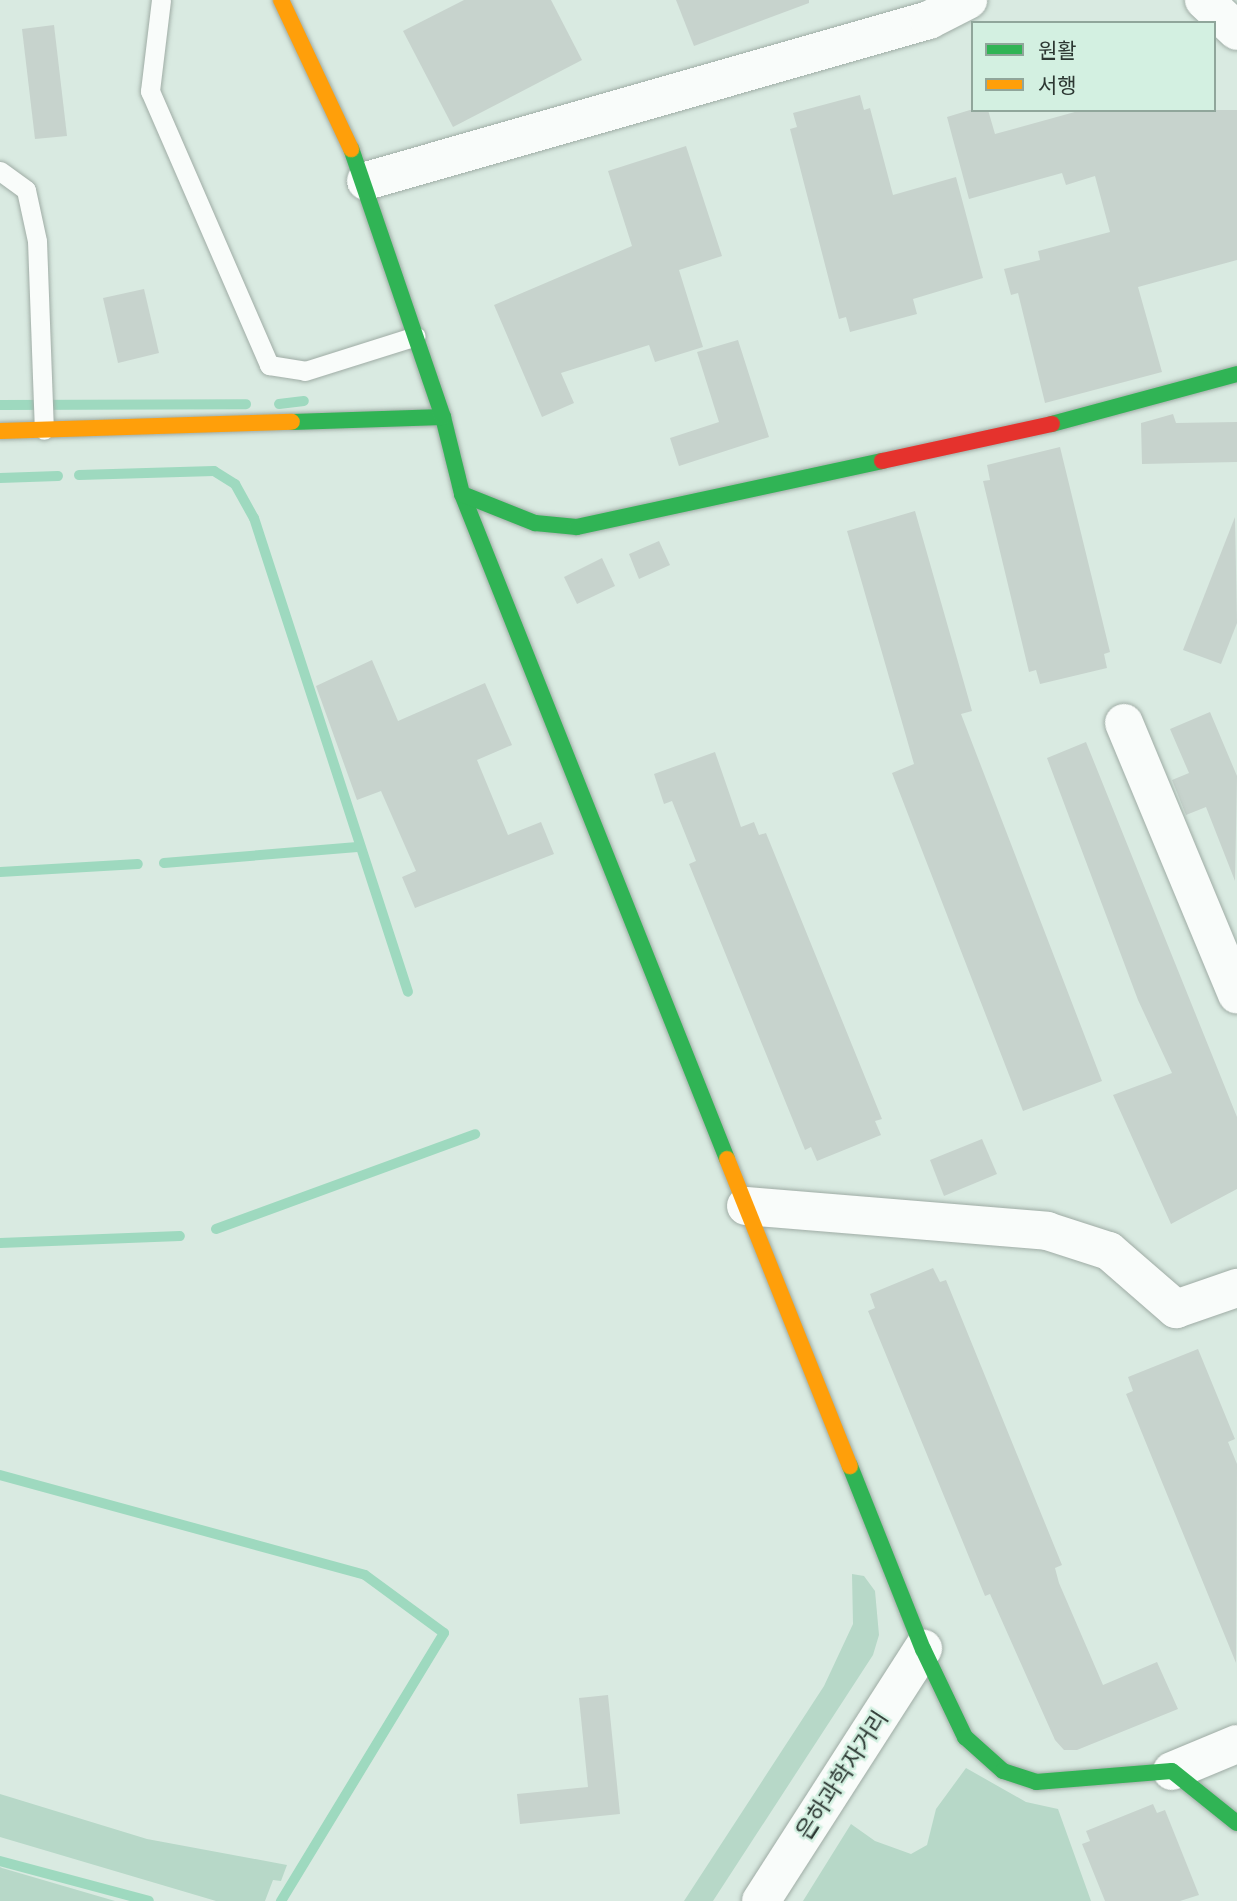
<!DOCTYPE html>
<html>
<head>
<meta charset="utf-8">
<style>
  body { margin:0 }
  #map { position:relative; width:1237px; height:1901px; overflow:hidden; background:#d9eae1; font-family:Poppins,"Noto Sans KR",sans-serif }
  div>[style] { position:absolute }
  .green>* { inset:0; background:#b7d8c8 }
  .stream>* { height:10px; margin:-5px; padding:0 5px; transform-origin:5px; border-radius:5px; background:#9ed9bf }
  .building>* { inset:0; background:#c7d3cd }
  .roads { filter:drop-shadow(0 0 2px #9faca5) drop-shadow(0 0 2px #9faca5) }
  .lane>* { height:19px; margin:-9.5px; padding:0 9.5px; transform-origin:9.5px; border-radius:9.5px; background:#f9fcfa }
  .street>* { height:38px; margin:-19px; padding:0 19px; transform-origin:19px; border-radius:19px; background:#f9fcfa }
  .fast>* { height:16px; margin:-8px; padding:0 8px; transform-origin:8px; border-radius:8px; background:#30b455 }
  .slow>* { height:16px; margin:-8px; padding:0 8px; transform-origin:8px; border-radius:8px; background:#ff9f0a }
  .jam>* { height:16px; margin:-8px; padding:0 8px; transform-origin:8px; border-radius:8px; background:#e5322d }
  span { translate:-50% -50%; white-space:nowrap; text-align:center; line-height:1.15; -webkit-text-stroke:5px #d3f0e1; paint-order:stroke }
  .street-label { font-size:23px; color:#2c3732 }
  .legend { position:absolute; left:971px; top:21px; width:245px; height:91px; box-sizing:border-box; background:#d3f0e1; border:2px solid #90a69b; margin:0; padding:9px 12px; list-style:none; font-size:21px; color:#2c3732 }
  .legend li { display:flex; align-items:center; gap:14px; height:35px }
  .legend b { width:35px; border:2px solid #90a69b }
</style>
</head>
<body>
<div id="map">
  <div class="green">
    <i style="clip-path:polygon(852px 1574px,864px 1576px,875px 1591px,879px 1635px,873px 1655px,713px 1901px,684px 1901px,824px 1686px,853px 1624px)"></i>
    <i style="clip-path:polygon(966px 1768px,1026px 1802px,1058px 1809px,1091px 1901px,803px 1901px,851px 1824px,875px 1841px,911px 1854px,927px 1845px,936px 1809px)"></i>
    <i style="clip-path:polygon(0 1794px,147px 1839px,287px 1865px,281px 1881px,273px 1880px,265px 1901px,216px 1901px,0 1837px)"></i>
    <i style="clip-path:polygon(0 1867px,2px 1868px,115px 1901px,0 1901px)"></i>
  </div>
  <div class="stream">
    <i style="left:279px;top:404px;width:25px;rotate:-7deg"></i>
    <i style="left:0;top:405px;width:246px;rotate:-0.2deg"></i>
    <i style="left:79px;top:475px;width:135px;rotate:-1.7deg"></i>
    <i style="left:214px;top:471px;width:25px;rotate:32deg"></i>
    <i style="left:235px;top:484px;width:39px;rotate:61deg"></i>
    <i style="left:254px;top:518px;width:498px;rotate:72deg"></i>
    <i style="left:0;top:478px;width:58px;rotate:-2deg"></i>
    <i style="left:164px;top:863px;width:194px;rotate:-4.7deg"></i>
    <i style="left:0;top:872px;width:138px;rotate:-3.3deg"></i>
    <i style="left:216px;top:1229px;width:276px;rotate:-20.1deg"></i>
    <i style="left:0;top:1243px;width:180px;rotate:-2.2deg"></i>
    <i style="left:0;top:1475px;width:378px;rotate:15.3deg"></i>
    <i style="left:365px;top:1575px;width:98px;rotate:36.3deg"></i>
    <i style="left:444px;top:1633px;width:314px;rotate:121.3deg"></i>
    <i style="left:0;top:1861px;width:154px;rotate:15deg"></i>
  </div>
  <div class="building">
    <i style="clip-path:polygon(464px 0,551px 0,582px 60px,453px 127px,403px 31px)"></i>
    <i style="clip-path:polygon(676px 0,809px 0,809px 3px,694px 46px)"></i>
    <i style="clip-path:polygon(54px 25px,67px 136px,35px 139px,22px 29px)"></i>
    <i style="clip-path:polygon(860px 95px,864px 110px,870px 108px,893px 195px,956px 177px,983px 278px,913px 299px,917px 314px,850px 332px,846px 317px,839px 319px,790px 129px,797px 127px,793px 113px)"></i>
    <i style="clip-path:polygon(970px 110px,988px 110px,995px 134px,1082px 110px,1237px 110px,1237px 260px,1138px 287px,1162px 372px,1045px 403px,1018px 293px,1011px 295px,1004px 269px,1040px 260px,1038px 251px,1110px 232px,1095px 176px,1066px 185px,1062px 173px,969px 199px,947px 117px)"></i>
    <i style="clip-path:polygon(686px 146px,722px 256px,679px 270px,703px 347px,655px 362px,649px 345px,561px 373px,574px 403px,542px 417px,494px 305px,632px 246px,608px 171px)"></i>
    <i style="clip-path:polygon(144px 289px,159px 353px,118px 363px,103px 298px)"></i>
    <i style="clip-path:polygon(738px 340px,769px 437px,679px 466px,670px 438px,719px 422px,697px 352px)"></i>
    <i style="clip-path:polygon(1173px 414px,1176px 423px,1237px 422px,1237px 462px,1142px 464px,1141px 423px)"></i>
    <i style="clip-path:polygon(1060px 447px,1110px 652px,1104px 654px,1107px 668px,1040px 684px,1036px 670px,1029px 672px,983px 481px,990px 480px,987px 465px)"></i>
    <i style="clip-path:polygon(915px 511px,972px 711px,961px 714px,1102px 1081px,1023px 1111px,892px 773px,914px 764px,847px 531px)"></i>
    <i style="clip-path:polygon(1235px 517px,1237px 623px,1221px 664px,1183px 650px)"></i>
    <i style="clip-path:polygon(659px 541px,670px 565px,639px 579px,629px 554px)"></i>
    <i style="clip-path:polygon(602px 558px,615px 586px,577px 604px,564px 577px)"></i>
    <i style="clip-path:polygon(372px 660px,398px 721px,485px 683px,512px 745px,477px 760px,508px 835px,541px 822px,554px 854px,415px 908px,402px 877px,416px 871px,381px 791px,357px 800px,316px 686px)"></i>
    <i style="clip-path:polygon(1210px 712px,1237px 776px,1235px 881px,1206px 807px,1186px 815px,1172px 780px,1189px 773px,1170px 729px)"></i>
    <i style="clip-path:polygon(1086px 742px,1237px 1117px,1237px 1189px,1171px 1224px,1113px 1095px,1172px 1073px,1138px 1000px,1047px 758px)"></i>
    <i style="clip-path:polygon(715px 752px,741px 827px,754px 822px,759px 835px,766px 833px,882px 1119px,875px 1121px,881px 1135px,817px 1161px,811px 1147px,805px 1150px,689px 864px,696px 861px,672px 801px,664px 804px,654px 774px)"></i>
    <i style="clip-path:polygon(982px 1139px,997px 1174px,944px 1196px,930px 1160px)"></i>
    <i style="clip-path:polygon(933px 1268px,940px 1282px,946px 1280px,1062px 1565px,1055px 1568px,1059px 1583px,1103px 1685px,1157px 1662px,1178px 1709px,1077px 1750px,1064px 1750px,1055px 1740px,990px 1594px,985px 1596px,868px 1311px,875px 1308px,870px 1294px)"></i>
    <i style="clip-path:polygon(1198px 1349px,1235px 1439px,1228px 1442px,1237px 1464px,1236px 1663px,1126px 1394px,1133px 1391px,1128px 1377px)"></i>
    <i style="clip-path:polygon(608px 1695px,620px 1814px,520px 1824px,517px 1794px,588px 1787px,579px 1698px)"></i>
    <i style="clip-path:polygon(1153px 1804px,1157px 1813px,1165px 1810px,1199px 1895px,1180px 1901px,1105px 1901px,1082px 1844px,1090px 1841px,1086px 1831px)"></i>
  </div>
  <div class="roads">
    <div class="lane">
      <i style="left:161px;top:0;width:92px;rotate:96.9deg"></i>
      <i style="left:150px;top:91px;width:299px;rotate:66.5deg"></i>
      <i style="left:269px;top:365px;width:36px;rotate:9deg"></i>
      <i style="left:305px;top:371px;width:116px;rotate:-17.5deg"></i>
      <i style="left:0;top:171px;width:32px;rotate:36deg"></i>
      <i style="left:26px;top:190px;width:52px;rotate:77.8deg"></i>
      <i style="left:37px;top:241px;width:189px;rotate:87.9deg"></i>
    </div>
    <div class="street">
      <i style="left:1204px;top:0;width:45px;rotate:43.2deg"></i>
      <i style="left:366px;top:181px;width:586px;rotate:-15.96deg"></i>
      <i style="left:929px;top:20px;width:44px;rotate:-27.1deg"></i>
      <i style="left:1124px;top:723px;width:294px;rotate:67.4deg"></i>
      <i style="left:746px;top:1206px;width:302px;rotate:4.7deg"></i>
      <i style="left:1047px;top:1231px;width:65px;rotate:17.9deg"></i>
      <i style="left:1109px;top:1251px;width:89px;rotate:40.9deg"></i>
      <i style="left:1176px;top:1309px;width:65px;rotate:-19deg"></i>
      <i style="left:1172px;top:1771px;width:70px;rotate:-22.6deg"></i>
      <i style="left:761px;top:1901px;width:300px;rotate:-57.3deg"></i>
    </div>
    <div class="fast">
      <i style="left:443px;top:417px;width:79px;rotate:76.1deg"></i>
      <i style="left:462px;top:494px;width:716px;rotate:68.27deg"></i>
      <i style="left:292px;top:422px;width:151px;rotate:-1.9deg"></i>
      <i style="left:443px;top:417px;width:283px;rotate:-108.9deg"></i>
      <i style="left:1052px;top:424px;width:192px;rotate:-15.1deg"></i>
      <i style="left:462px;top:494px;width:79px;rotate:21.7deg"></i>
      <i style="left:535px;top:523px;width:42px;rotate:5.4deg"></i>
      <i style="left:577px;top:527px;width:312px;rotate:-12.2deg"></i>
      <i style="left:850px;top:1466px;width:197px;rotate:68.3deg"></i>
      <i style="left:923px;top:1649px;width:98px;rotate:64.5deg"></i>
      <i style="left:965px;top:1737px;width:51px;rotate:41.8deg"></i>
      <i style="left:1003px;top:1771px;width:35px;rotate:18deg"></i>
      <i style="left:1036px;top:1782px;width:136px;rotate:-4.6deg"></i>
      <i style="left:1172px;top:1771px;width:83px;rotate:38.7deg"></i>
    </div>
    <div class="slow">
      <i style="left:281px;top:0;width:165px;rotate:64.8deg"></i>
      <i style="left:0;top:431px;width:292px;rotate:-1.8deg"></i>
      <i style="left:727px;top:1159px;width:331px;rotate:68.2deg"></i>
    </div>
    <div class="jam">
      <i style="left:882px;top:461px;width:174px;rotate:-12.3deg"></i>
    </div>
  </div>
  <div class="street-label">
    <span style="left:842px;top:1775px;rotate:-57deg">은하과학자거리</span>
  </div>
  <ul class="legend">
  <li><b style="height:9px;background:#30b455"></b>원활</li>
  <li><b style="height:9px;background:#ff9f0a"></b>서행</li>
  </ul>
</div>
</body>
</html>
